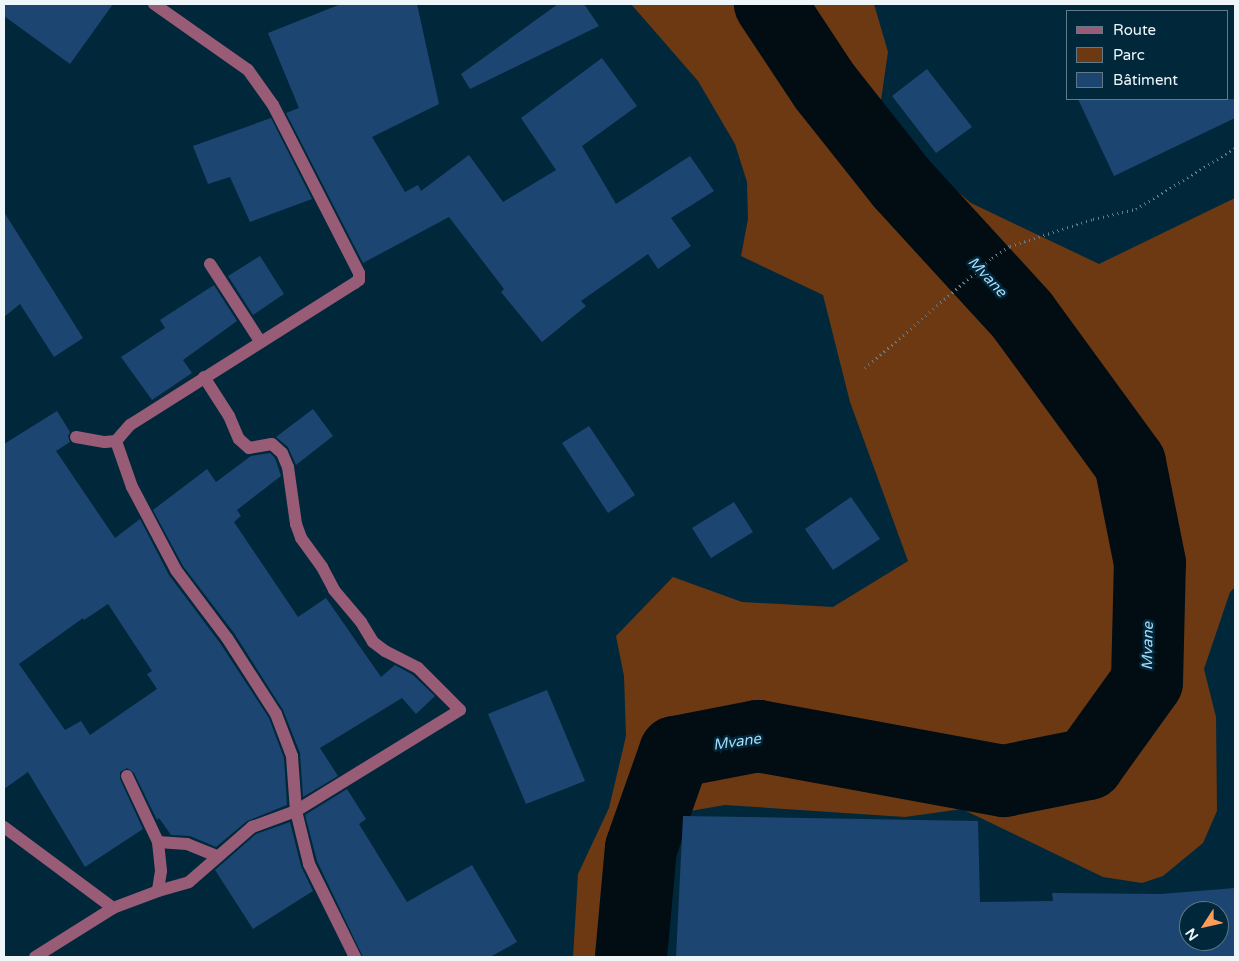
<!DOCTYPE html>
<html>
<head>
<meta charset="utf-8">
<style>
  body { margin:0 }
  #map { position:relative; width:1239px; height:961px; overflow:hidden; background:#01283a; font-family:"Varela Round",sans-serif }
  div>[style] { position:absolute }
  .green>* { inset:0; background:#6c3913 }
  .river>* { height:72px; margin:-36px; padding:0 36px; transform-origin:36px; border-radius:36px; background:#010c13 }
  .building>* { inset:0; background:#1d4572 }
  .path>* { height:3px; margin-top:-1.5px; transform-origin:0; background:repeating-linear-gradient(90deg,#667f8b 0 1px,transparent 0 5px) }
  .minor>* { height:12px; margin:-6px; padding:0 6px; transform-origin:6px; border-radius:6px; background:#985c76 }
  span { translate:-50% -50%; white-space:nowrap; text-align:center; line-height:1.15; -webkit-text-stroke:5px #01283a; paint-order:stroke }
  .water-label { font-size:15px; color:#a8d9f5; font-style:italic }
  .frame { position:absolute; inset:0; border:5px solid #eff6fa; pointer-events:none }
  .legend { position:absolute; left:1066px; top:10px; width:162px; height:90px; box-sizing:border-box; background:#01283a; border:1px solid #607a87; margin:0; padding:6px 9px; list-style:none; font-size:15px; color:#eff6fa }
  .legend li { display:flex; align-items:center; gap:10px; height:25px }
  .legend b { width:25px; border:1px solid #607a87 }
  .north { position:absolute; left:1179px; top:901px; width:50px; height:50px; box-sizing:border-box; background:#01283a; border:1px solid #607a87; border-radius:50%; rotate:235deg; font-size:14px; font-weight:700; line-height:20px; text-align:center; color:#eff6fa }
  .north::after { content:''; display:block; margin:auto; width:18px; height:22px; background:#fe9b59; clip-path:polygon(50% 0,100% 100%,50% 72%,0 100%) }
</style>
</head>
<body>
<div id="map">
  <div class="green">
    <i style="clip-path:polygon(631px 4px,874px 4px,888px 52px,880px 107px,898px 142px,971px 203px,1099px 264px,1235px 198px,1235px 587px,1230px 592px,1204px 669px,1216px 717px,1217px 811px,1203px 843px,1163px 876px,1142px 883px,1103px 877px,962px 809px,905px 817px,725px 805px,679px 813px,667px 839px,669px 920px,664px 957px,573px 957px,578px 874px,609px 808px,626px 736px,624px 676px,616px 636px,673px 577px,742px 602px,833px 607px,908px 561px,850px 402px,823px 295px,741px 256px,748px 219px,747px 182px,735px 144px,698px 81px)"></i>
  </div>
  <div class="river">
    <i style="left:631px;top:957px;width:109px;rotate:-84.8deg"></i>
    <i style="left:641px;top:848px;width:102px;rotate:-70.5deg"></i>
    <i style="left:675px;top:752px;width:85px;rotate:-10.9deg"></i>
    <i style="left:758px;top:736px;width:250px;rotate:10.4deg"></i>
    <i style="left:1004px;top:781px;width:86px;rotate:-11.4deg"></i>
    <i style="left:1088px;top:764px;width:101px;rotate:-54.3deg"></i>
    <i style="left:1147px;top:682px;width:119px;rotate:-88.6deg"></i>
    <i style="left:1150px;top:563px;width:102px;rotate:-101.3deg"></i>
    <i style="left:1130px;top:463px;width:182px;rotate:-126.1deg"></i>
    <i style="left:1023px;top:316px;width:179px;rotate:-132.5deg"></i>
    <i style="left:902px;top:184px;width:124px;rotate:-128.4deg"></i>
    <i style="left:825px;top:87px;width:100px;rotate:-123.5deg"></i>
  </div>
  <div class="building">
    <i style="clip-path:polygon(4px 4px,113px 4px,70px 64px,4px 16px)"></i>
    <i style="clip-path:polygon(341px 4px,417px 4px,439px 104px,372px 137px,405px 192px,418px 185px,421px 191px,469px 155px,503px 202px,556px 170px,521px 118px,602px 58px,637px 106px,582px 146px,616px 204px,690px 156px,714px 191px,671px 218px,691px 246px,658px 269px,648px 254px,581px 301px,586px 306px,542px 342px,501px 292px,504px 289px,449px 217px,363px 263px,286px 113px,299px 108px,268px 33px)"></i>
    <i style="clip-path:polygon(558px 4px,584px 4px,599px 26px,470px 89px,461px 74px)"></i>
    <i style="clip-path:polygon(927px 69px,972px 127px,936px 153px,892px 96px)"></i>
    <i style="clip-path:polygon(1078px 99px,1235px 99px,1235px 118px,1114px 176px)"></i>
    <i style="clip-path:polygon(271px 118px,312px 199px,250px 222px,230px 177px,208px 184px,193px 146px)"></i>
    <i style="clip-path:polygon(4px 212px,83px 338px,54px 357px,20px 304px,4px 317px)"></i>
    <i style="clip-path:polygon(260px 256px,284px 294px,253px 315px,228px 276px)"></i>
    <i style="clip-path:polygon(214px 285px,237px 321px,183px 360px,192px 373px,152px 400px,121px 357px,165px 328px,160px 320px)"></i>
    <i style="clip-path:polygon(313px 409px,333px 436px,296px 465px,288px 447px,276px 437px)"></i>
    <i style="clip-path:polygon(evenodd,57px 411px,70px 432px,68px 436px,70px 442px,56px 451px,115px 538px,140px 519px,169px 575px,220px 643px,269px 718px,284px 758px,287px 805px,247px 821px,216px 847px,190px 836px,171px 835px,159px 818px,157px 820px,134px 773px,127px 768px,120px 772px,120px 779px,143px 829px,85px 867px,28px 772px,4px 789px,4px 444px,57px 411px,108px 604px,152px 671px,147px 674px,157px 689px,90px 735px,81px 721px,65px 730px,19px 664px,83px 618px,84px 620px,108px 604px)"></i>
    <i style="clip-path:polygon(589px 426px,635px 495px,608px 513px,562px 443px)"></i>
    <i style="clip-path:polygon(270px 453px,275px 458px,281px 476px,237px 510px,241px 516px,234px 522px,298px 617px,326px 598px,381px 677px,395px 665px,413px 675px,435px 696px,416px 714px,402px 698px,320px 748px,338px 776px,303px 797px,300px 753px,283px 710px,234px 633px,183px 566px,153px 510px,207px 469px,216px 482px,251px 456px)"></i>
    <i style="clip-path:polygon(851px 497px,880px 539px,833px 570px,805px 529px)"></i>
    <i style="clip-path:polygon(734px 502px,753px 532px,711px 558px,692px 528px)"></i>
    <i style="clip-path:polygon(547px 690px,585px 781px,526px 804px,488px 714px)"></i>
    <i style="clip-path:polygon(347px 789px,366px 819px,359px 824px,407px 902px,472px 865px,517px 942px,490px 957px,363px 957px,317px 861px,305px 815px)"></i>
    <i style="clip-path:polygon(evenodd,683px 816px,978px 821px,980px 902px,1053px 901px,1052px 893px,1161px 894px,1235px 888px,1235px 957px,676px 957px,683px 816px,1189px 911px,1219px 911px,1219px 941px,1189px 941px,1189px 911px)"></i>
    <i style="clip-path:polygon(290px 822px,301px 866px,313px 891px,253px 929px,215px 870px,256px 834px)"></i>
  </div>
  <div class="path">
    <i style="left:865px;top:368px;width:168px;rotate:-40.9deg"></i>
    <i style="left:992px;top:258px;width:22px;rotate:-34deg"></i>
    <i style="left:1010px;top:246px;width:87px;rotate:-18deg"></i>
    <i style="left:1093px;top:219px;width:44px;rotate:-13.1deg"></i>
    <i style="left:1136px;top:209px;width:116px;rotate:-31.6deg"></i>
  </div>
  <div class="minor">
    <i style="left:210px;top:264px;width:92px;rotate:57deg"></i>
    <i style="left:204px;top:377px;width:46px;rotate:57.3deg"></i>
    <i style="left:229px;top:416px;width:25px;rotate:67deg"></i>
    <i style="left:239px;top:439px;width:13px;rotate:42deg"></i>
    <i style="left:249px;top:448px;width:23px;rotate:-10deg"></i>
    <i style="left:272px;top:444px;width:13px;rotate:42deg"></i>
    <i style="left:282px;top:453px;width:15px;rotate:67deg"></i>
    <i style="left:288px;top:467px;width:58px;rotate:82deg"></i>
    <i style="left:296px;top:524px;width:15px;rotate:70deg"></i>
    <i style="left:301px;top:538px;width:36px;rotate:54deg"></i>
    <i style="left:322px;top:567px;width:26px;rotate:62deg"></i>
    <i style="left:334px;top:590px;width:42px;rotate:49.8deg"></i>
    <i style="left:361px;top:622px;width:23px;rotate:59deg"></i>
    <i style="left:373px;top:642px;width:15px;rotate:37deg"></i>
    <i style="left:385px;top:651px;width:37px;rotate:27deg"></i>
    <i style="left:418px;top:668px;width:59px;rotate:45deg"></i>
    <i style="left:460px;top:710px;width:193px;rotate:148.4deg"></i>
    <i style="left:296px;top:811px;width:55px;rotate:76.2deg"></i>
    <i style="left:309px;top:864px;width:104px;rotate:63.7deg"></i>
    <i style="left:76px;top:437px;width:29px;rotate:10deg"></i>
    <i style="left:105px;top:442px;width:11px;rotate:-5deg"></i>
    <i style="left:127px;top:776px;width:73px;rotate:64.8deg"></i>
    <i style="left:158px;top:842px;width:29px;rotate:84deg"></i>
    <i style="left:161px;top:871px;width:20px;rotate:99deg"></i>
    <i style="left:4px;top:827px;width:136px;rotate:36.6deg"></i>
    <i style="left:158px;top:842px;width:29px;rotate:4deg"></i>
    <i style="left:187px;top:844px;width:31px;rotate:22deg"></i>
    <i style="left:35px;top:957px;width:92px;rotate:-32.1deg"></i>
    <i style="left:113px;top:908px;width:48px;rotate:-20.7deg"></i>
    <i style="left:158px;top:891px;width:32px;rotate:-16deg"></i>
    <i style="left:189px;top:882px;width:84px;rotate:-41.1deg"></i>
    <i style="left:252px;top:827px;width:47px;rotate:-20deg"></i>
    <i style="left:296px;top:811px;width:55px;rotate:-94.2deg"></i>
    <i style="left:292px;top:756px;width:45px;rotate:-110.9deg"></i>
    <i style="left:276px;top:714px;width:90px;rotate:-122.8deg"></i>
    <i style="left:227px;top:638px;width:85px;rotate:-126.9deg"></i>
    <i style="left:176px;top:570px;width:94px;rotate:-117.9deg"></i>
    <i style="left:132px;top:487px;width:49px;rotate:-109.2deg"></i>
    <i style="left:116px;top:441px;width:21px;rotate:-49deg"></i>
    <i style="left:130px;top:425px;width:266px;rotate:-32.3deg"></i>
    <i style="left:355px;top:283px;width:5px;rotate:-37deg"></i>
    <i style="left:359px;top:280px;width:7px;rotate:-90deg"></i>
    <i style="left:359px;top:273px;width:189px;rotate:-117.1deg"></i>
    <i style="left:273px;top:105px;width:43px;rotate:-125.5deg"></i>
    <i style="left:248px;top:70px;width:115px;rotate:-144.9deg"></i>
  </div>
  <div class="water-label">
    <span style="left:987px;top:277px;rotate:47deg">Mvane</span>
    <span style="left:1148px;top:646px;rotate:-89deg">Mvane</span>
    <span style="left:737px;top:742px;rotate:-8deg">Mvane</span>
  </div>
  <div class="frame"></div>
  <ul class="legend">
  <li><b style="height:6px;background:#985c76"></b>Route</li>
  <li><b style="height:14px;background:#6c3913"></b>Parc</li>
  <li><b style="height:14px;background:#1d4572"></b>Bâtiment</li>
  </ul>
  <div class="north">N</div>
</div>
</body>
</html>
